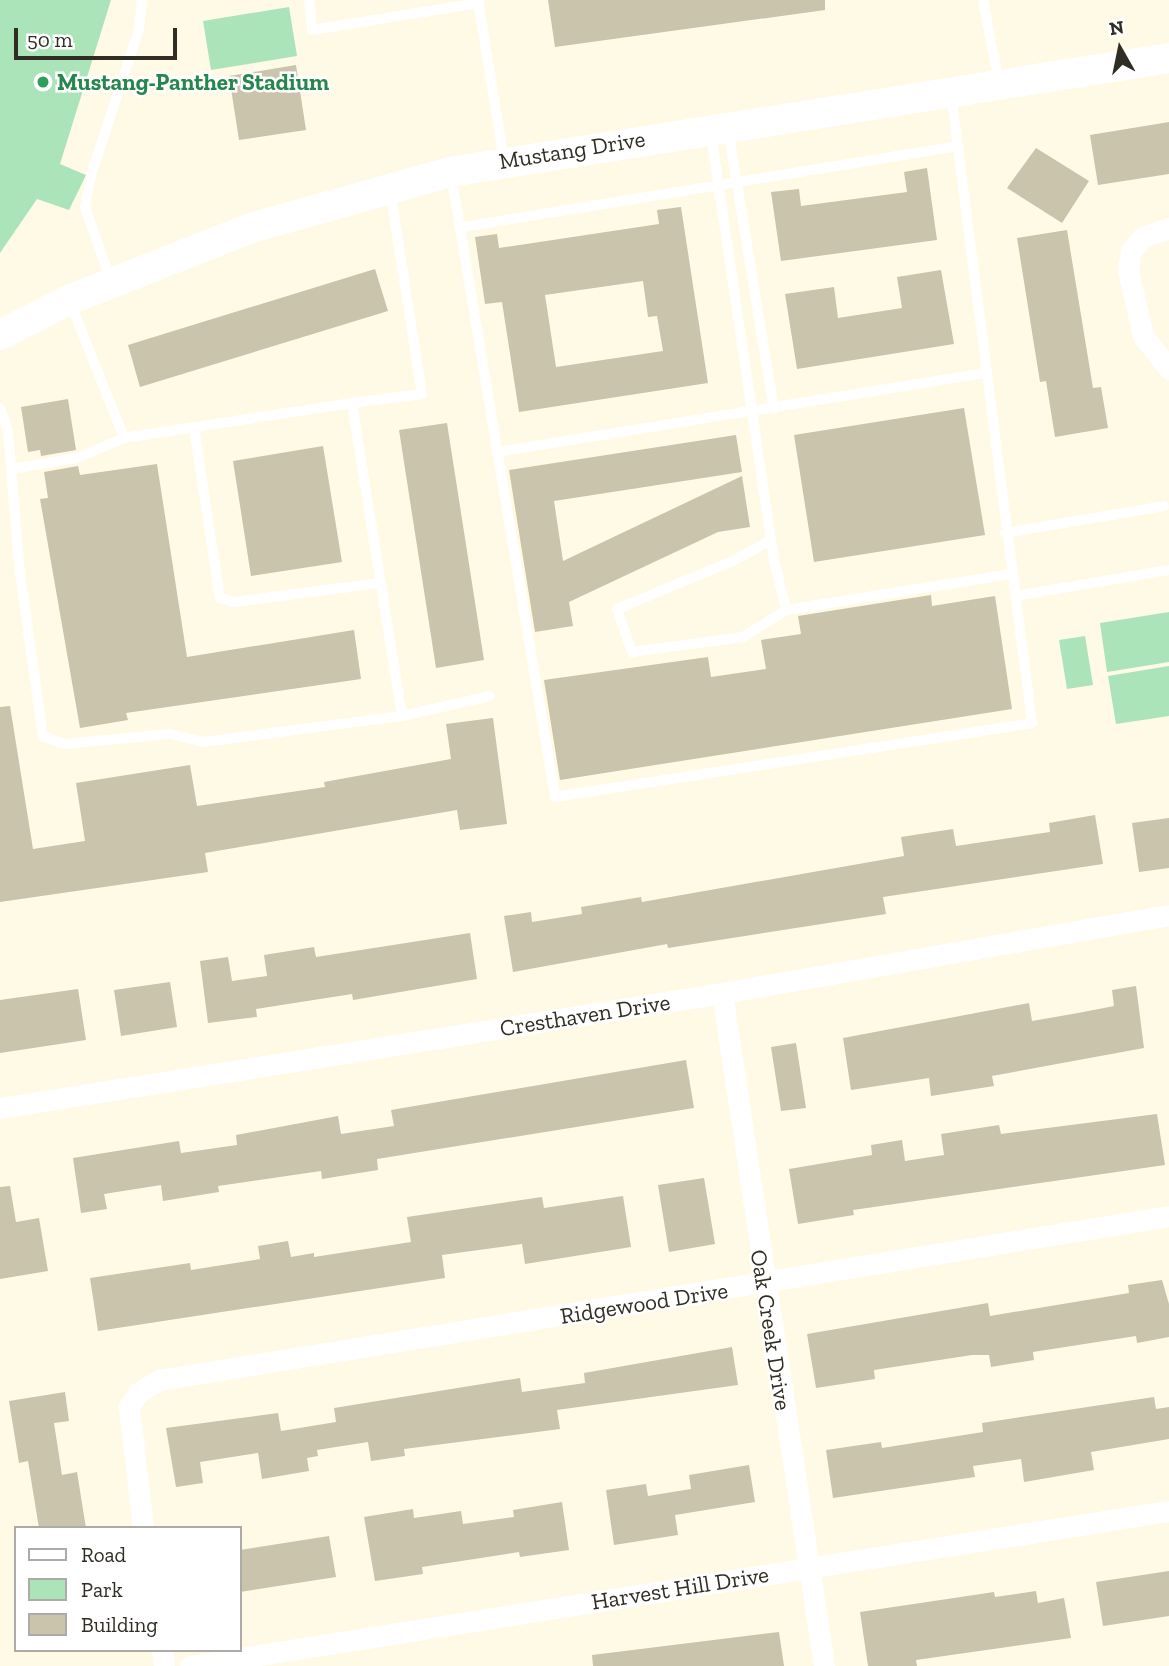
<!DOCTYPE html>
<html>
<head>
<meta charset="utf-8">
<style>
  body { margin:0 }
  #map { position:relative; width:1169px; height:1666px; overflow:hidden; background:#fffae6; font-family:"Zilla Slab",serif }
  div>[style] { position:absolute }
  .green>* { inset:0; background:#ace4b9 }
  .building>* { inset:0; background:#c9c4ab }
  .lane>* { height:10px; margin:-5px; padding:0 5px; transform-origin:5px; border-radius:5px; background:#fff }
  .street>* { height:21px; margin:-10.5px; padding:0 10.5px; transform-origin:10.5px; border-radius:10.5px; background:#fff }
  .secondary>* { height:30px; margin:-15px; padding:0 15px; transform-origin:15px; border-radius:15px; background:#fff }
  .dots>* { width:19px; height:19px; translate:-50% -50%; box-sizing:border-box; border:4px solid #fff; border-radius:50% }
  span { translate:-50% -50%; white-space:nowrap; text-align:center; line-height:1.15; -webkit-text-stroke:5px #fff; paint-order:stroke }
  .leisure-label { font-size:23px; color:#27864d; font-weight:700 }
  .left { translate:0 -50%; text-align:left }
  .street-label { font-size:23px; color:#302e24 }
  .legend { position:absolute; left:14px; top:1526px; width:228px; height:126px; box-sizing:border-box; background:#fff; border:2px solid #acaba7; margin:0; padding:9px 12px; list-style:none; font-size:21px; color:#302e24 }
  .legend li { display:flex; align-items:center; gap:14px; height:35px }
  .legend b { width:35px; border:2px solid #acaba7 }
  .north { position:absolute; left:1085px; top:14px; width:70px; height:70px; -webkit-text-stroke:5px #fff; paint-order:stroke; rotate:351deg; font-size:19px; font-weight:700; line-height:28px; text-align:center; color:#302e24 }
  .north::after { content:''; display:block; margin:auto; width:24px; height:32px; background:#302e24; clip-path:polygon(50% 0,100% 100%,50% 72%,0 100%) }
  .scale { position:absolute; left:14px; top:28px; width:163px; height:32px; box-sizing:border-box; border:4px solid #302e24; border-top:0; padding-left:9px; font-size:21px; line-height:24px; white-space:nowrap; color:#302e24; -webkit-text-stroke:5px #fff; paint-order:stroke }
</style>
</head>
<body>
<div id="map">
  <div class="green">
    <i style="clip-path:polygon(0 0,111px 0,60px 164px,86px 175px,69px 210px,37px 199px,0 253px)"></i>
    <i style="clip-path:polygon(289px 7px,297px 56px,211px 70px,203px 21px)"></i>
    <i style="clip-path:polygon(1169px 612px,1169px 662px,1107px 672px,1100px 623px)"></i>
    <i style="clip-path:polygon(1085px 636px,1093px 685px,1067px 689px,1059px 640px)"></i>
    <i style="clip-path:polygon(1169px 666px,1169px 716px,1116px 724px,1108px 676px)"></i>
  </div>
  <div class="building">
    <i style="clip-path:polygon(548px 0,825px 0,825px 10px,555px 47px)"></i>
    <i style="clip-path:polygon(296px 65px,306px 130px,239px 140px,229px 76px)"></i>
    <i style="clip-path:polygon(1169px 122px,1169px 174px,1098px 185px,1090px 135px)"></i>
    <i style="clip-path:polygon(1036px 148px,1089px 181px,1062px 223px,1007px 188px)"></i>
    <i style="clip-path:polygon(927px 168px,937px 240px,781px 261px,771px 192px,799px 189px,801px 206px,907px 192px,904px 172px)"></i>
    <i style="clip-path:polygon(evenodd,681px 207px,708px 383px,519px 412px,502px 302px,485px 304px,475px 237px,497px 234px,499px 248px,659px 224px,657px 210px,681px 207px,643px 281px,648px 317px,657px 316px,663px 351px,556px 367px,545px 295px,643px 281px)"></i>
    <i style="clip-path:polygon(1067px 230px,1093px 388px,1101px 387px,1108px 428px,1055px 437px,1046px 381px,1040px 382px,1017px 238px)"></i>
    <i style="clip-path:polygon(375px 269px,388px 311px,140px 387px,128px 345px)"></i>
    <i style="clip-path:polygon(941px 270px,954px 344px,797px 369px,785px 294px,834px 287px,838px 318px,902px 308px,897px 277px)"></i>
    <i style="clip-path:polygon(68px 399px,76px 450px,41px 456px,40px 450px,28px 452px,21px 407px)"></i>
    <i style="clip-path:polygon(964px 408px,985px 535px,814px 562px,794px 435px)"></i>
    <i style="clip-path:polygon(447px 423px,484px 660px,436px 668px,399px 430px)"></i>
    <i style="clip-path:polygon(736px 435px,742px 472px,554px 501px,563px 561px,742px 476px,750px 527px,718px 532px,569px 602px,573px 626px,535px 632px,509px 470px)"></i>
    <i style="clip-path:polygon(323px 446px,342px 562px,251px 576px,233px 461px)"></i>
    <i style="clip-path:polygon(157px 464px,187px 657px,354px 630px,361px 679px,126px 713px,128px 720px,80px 728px,40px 499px,48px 498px,44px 472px,78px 466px,80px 475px)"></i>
    <i style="clip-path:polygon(931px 595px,932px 606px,995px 596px,1012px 709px,560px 780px,544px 680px,708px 657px,711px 677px,766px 669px,761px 640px,801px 634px,798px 616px)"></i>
    <i style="clip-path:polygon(10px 706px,33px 849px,85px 841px,76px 783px,190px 765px,197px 806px,325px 787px,324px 782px,451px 759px,446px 724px,493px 718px,507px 824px,460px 830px,457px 810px,205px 853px,208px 872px,0 902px,0 707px)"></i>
    <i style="clip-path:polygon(1095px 815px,1103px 864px,883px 897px,886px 914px,668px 948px,667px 944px,513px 972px,504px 916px,531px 912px,532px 922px,582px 914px,581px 907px,641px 897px,642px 902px,904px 856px,901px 837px,953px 829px,956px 846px,1050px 832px,1049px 823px)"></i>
    <i style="clip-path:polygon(1169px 818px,1169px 868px,1139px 872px,1132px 823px)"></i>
    <i style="clip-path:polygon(470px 933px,477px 979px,353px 1000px,352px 994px,256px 1009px,257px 1017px,208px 1023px,200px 961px,228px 957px,232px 981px,267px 976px,264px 955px,314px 947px,316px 957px)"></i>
    <i style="clip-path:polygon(170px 982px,177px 1027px,121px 1036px,114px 990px)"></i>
    <i style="clip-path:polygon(1136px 986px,1144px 1048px,992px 1076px,994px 1086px,931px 1096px,929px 1078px,851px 1090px,843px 1038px,1029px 1003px,1032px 1021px,1078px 1013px,1114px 1006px,1112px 990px)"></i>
    <i style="clip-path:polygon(78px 989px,86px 1040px,0 1053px,0 1000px)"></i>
    <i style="clip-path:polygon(796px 1043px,806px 1108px,781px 1111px,771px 1047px)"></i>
    <i style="clip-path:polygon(686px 1060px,694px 1108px,377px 1159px,378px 1170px,322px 1179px,321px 1171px,218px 1186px,219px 1192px,163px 1201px,161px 1185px,104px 1194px,107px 1209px,81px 1213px,73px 1158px,179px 1141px,181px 1153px,237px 1145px,236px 1135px,338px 1116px,341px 1134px,394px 1126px,391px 1110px)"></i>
    <i style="clip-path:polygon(1157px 1114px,1165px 1165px,853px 1210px,854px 1215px,798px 1224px,789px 1169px,872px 1155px,871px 1145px,902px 1140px,905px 1161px,944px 1155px,941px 1134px,999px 1125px,1001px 1134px)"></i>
    <i style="clip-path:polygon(704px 1178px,715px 1244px,669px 1252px,658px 1185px)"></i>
    <i style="clip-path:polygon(10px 1186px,16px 1222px,39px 1218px,48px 1271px,0 1279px,0 1187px)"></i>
    <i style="clip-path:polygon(623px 1196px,631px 1247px,525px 1264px,522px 1244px,442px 1255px,445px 1278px,98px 1331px,90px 1278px,190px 1263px,191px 1270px,260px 1259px,258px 1246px,288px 1241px,291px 1257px,314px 1253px,314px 1257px,411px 1242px,407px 1217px,542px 1197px,544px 1208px)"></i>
    <i style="clip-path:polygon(1162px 1280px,1169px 1304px,1169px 1337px,1137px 1343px,1136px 1336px,1033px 1352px,1034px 1360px,991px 1367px,989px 1355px,972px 1355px,874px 1370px,875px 1379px,816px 1388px,807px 1334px,988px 1303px,990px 1316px,1129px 1293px,1128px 1285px)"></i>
    <i style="clip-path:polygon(732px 1347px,738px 1385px,557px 1410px,560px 1429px,404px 1449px,405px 1456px,371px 1461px,368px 1442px,317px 1450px,318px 1456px,307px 1458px,309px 1471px,262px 1479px,258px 1453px,200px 1462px,203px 1483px,176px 1487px,166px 1428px,278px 1413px,281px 1431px,336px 1422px,334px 1408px,520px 1378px,522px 1392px,585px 1383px,584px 1373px)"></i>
    <i style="clip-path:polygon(65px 1392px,69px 1421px,54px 1423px,62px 1475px,77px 1472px,86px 1528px,39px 1528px,28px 1461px,19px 1463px,9px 1401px)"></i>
    <i style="clip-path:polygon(1154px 1397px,1156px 1409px,1169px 1407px,1169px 1439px,1091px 1452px,1094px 1470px,1024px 1482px,1021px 1459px,973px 1466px,975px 1477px,833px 1498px,826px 1450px,881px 1442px,882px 1448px,983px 1432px,982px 1423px)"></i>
    <i style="clip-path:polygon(749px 1465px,755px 1502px,675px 1515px,678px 1535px,614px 1545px,606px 1490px,646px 1484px,648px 1496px,691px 1489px,689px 1475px)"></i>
    <i style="clip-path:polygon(562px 1502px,569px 1550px,520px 1557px,519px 1552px,422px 1567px,423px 1574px,375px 1581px,364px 1517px,413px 1509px,414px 1518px,461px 1511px,463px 1524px,514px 1517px,513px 1510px)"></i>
    <i style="clip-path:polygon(329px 1536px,336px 1577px,240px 1592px,240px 1550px)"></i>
    <i style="clip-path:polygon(1169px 1571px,1169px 1616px,1103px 1626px,1096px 1582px)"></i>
    <i style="clip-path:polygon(1036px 1591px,1038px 1603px,1064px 1598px,1071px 1638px,916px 1660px,917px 1666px,868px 1666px,860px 1612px,994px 1592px,995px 1597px)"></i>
    <i style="clip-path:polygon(779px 1632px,784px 1666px,593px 1666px,592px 1655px)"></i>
  </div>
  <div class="lane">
    <i style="left:309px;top:0;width:30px;rotate:84deg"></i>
    <i style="left:312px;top:30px;width:169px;rotate:-9.2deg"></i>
    <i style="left:478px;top:0;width:162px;rotate:80.8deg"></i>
    <i style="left:983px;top:0;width:85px;rotate:79.1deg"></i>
    <i style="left:728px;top:129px;width:284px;rotate:80.7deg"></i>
    <i style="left:711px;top:134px;width:431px;rotate:81.6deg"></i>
    <i style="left:774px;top:560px;width:51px;rotate:76.5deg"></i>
    <i style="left:786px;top:610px;width:228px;rotate:-9.1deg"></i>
    <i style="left:451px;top:174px;width:632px;rotate:80.52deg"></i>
    <i style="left:555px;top:797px;width:483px;rotate:-8.8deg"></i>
    <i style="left:1032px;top:723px;width:635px;rotate:-97.33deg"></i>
    <i style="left:463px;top:227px;width:502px;rotate:-9.29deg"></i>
    <i style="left:111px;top:281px;width:78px;rotate:-109.4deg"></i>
    <i style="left:85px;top:207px;width:33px;rotate:-79deg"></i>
    <i style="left:91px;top:175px;width:154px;rotate:-71.8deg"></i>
    <i style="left:139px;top:29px;width:29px;rotate:-84deg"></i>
    <i style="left:70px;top:302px;width:146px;rotate:68.3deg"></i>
    <i style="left:352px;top:403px;width:71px;rotate:-7.3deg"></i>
    <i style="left:422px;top:394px;width:206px;rotate:-98.9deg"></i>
    <i style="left:0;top:408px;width:24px;rotate:71deg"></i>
    <i style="left:8px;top:431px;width:38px;rotate:85deg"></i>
    <i style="left:11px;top:469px;width:104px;rotate:85.1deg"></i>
    <i style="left:20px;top:573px;width:165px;rotate:82deg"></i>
    <i style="left:43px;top:736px;width:22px;rotate:21deg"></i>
    <i style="left:64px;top:744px;width:106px;rotate:-5.4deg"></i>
    <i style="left:170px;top:734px;width:35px;rotate:13deg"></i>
    <i style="left:204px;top:742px;width:200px;rotate:-7.5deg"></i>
    <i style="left:402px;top:716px;width:317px;rotate:-99.1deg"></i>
    <i style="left:352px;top:403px;width:231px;rotate:171.3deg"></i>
    <i style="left:124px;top:438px;width:51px;rotate:156.9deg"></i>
    <i style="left:77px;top:458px;width:67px;rotate:170.5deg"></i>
    <i style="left:194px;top:427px;width:173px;rotate:81.4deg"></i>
    <i style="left:220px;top:598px;width:15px;rotate:16deg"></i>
    <i style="left:234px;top:602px;width:147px;rotate:-7.4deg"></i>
    <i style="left:497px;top:452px;width:495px;rotate:-9.2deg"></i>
    <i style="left:1005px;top:533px;width:161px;rotate:-9.6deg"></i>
    <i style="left:771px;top:540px;width:41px;rotate:150.9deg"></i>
    <i style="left:735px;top:560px;width:128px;rotate:157.4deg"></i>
    <i style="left:617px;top:609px;width:46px;rotate:70.8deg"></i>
    <i style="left:632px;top:652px;width:112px;rotate:-7.7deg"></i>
    <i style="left:743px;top:637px;width:51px;rotate:-32.1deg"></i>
    <i style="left:1015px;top:596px;width:156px;rotate:-9.6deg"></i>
    <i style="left:402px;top:716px;width:90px;rotate:-12.8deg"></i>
  </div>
  <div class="street">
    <i style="left:1169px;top:228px;width:28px;rotate:161deg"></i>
    <i style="left:1143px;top:237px;width:18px;rotate:131deg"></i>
    <i style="left:1131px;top:251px;width:19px;rotate:99deg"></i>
    <i style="left:1128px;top:270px;width:68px;rotate:77.2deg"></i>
    <i style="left:1143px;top:336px;width:42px;rotate:51.8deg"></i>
    <i style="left:722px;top:993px;width:681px;rotate:81.38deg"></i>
    <i style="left:0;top:1108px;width:731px;rotate:-9.05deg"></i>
    <i style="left:722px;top:993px;width:454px;rotate:-9.9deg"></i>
    <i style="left:143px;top:1528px;width:122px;rotate:-96.6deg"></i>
    <i style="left:129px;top:1407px;width:17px;rotate:-57deg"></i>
    <i style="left:138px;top:1393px;width:25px;rotate:-32deg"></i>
    <i style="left:159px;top:1380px;width:1023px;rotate:-9.22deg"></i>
    <i style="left:162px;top:1650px;width:16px;rotate:83deg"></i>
    <i style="left:190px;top:1666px;width:991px;rotate:-9deg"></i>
  </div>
  <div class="secondary">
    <i style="left:0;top:335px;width:77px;rotate:-26.9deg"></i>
    <i style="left:69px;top:300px;width:196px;rotate:-21.6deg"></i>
    <i style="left:251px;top:228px;width:207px;rotate:-15.7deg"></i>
    <i style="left:450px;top:172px;width:728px;rotate:-9.01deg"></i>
  </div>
  <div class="dots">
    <i style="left:43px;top:82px;background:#2e9e5b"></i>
  </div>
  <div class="leisure-label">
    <span class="left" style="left:57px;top:82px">Mustang-Panther Stadium</span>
  </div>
  <div class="street-label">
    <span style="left:572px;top:150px;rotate:-9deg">Mustang Drive</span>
    <span style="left:585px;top:1015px;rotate:-9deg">Cresthaven Drive</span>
    <span style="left:644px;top:1303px;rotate:-9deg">Ridgewood Drive</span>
    <span style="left:771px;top:1330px;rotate:81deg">Oak Creek Drive</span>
    <span style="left:680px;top:1588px;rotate:-9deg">Harvest Hill Drive</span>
  </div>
  <ul class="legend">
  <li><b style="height:9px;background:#fff"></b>Road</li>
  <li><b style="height:19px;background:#ace4b9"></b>Park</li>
  <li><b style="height:19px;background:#c9c4ab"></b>Building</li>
  </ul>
  <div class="north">N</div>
  <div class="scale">50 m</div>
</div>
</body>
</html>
